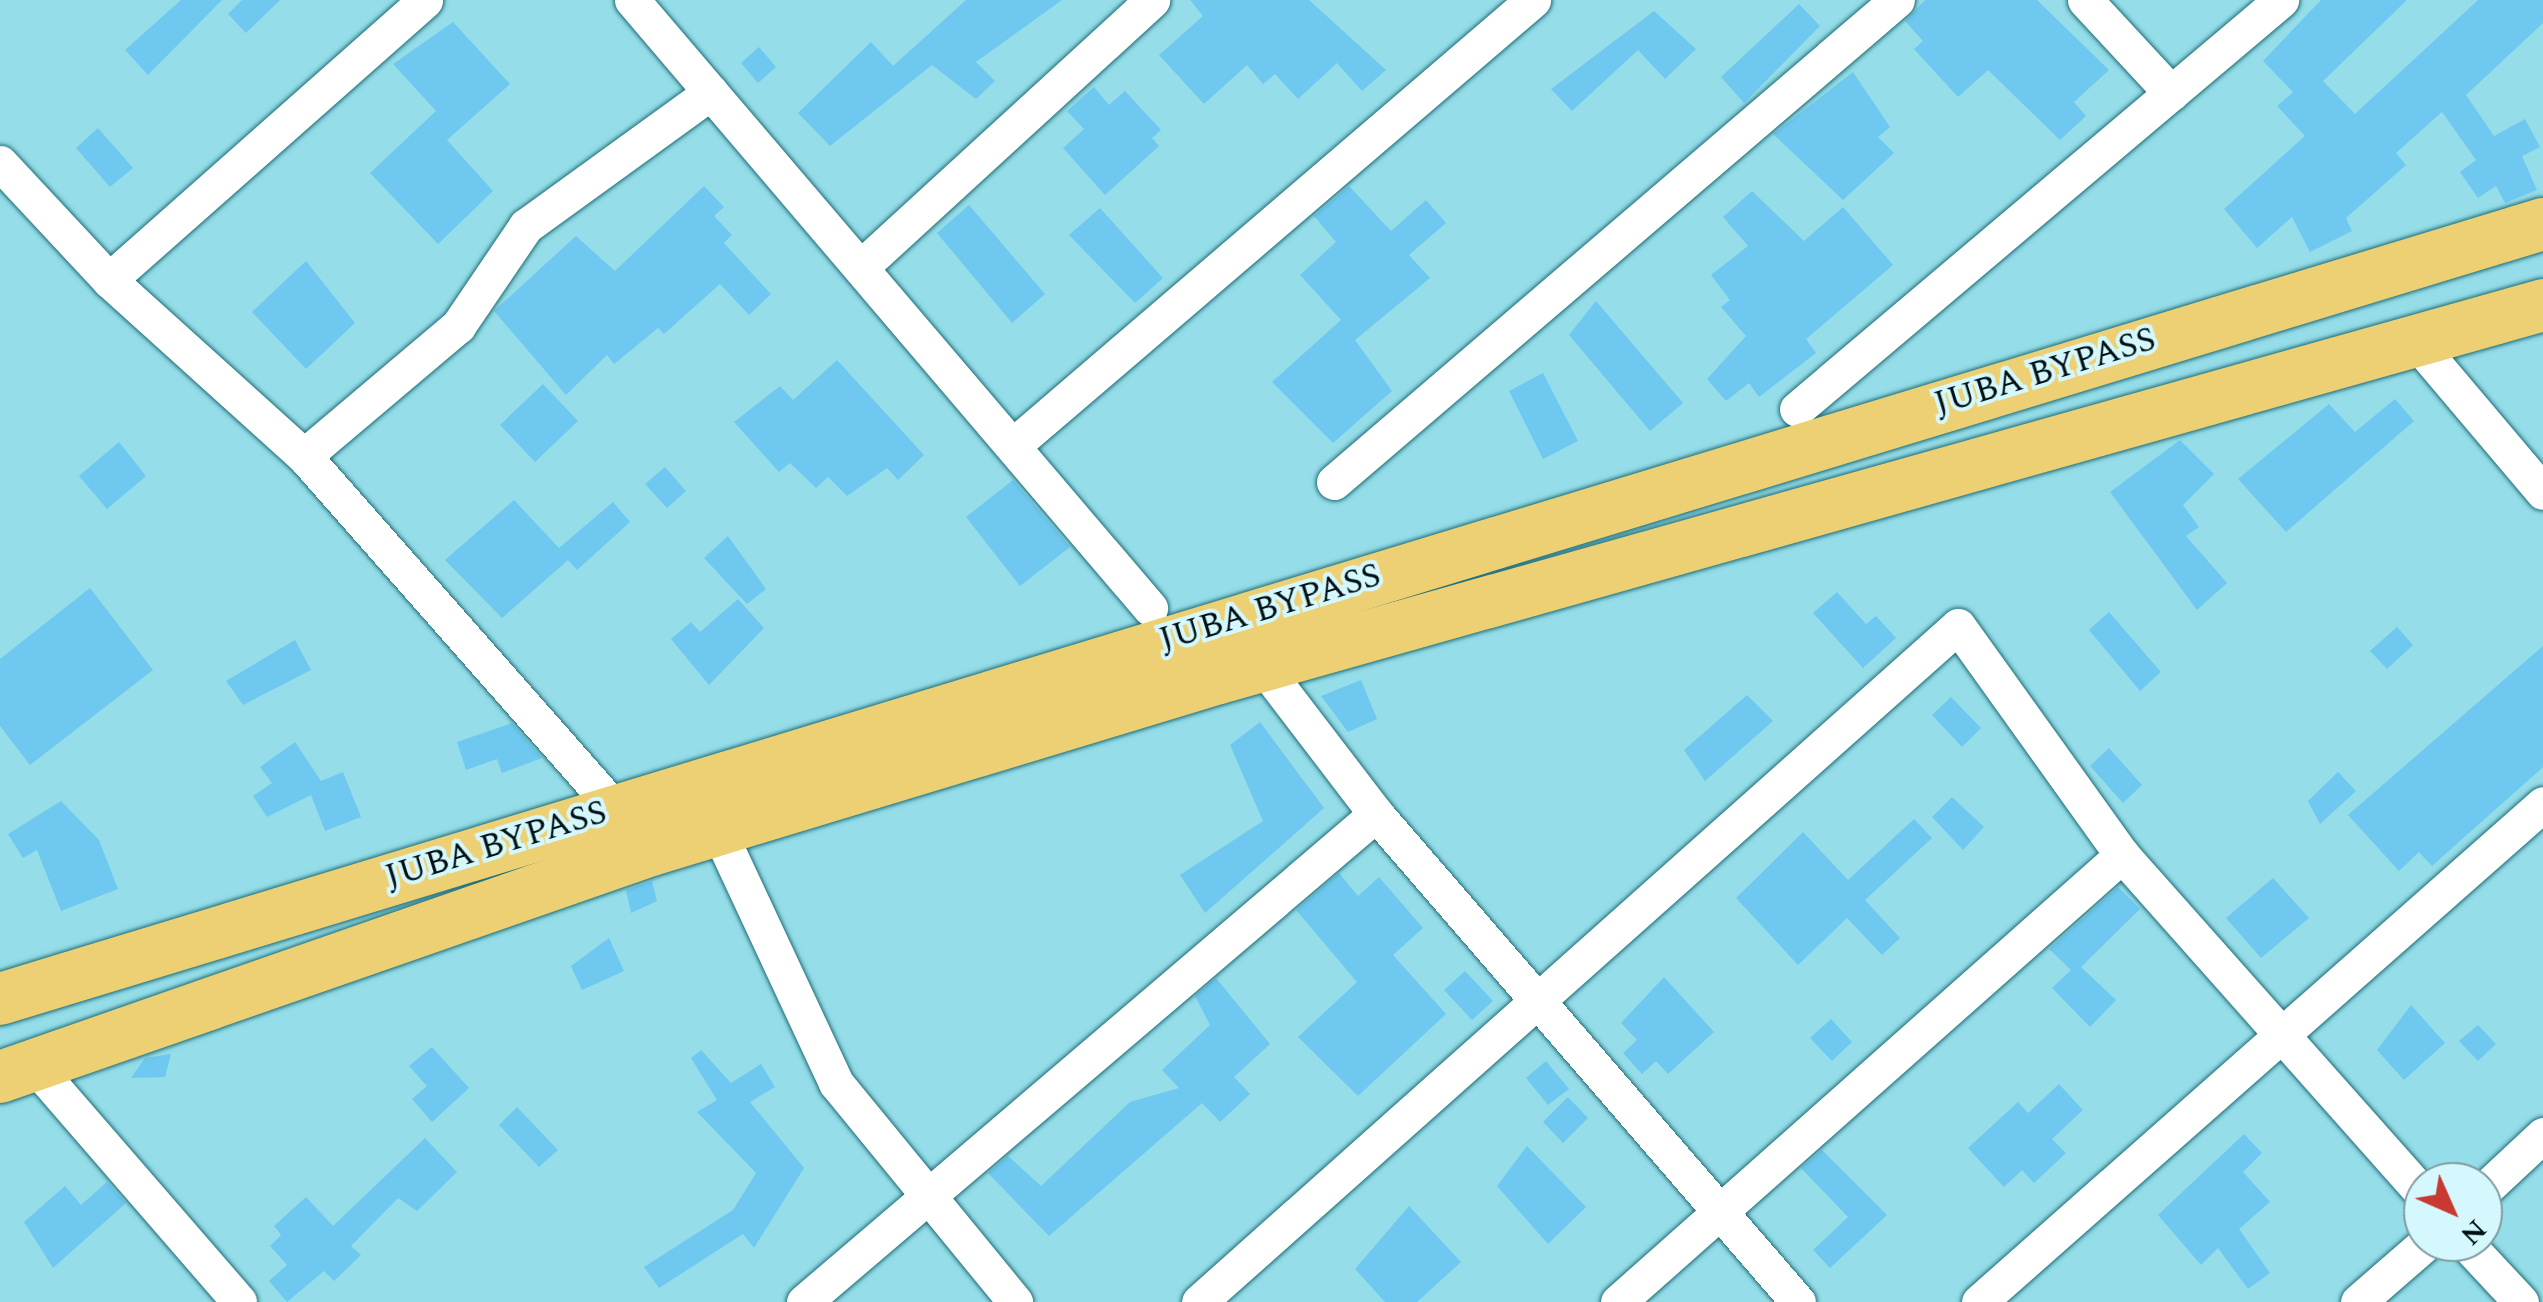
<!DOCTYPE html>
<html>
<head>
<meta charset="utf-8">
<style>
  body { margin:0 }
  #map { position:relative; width:2543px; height:1302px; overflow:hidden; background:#95dee9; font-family:Spectral,serif }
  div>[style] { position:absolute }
  .building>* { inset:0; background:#6ec8ef }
  .roads { filter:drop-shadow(0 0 2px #1e6c77) drop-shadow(0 0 2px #1e6c77) }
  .minor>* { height:35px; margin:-17.5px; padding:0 17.5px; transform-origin:17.5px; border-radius:17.5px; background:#fff }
  .primary>* { height:52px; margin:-26px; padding:0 26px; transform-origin:26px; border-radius:26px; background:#edd073 }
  span { translate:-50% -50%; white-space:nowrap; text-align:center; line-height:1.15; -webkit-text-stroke:8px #d5f8fe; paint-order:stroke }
  .street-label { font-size:35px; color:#000f12 }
  .north { position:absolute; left:2403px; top:1162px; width:100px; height:100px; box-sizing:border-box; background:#d5f8fe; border:2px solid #809ba0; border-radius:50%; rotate:135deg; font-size:28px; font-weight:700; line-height:40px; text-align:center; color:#000f12 }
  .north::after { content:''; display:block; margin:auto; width:35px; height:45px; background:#c83a31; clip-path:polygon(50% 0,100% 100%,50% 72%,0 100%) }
</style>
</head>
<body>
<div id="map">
  <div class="building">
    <i style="clip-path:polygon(181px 0,222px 0,148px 75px,125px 50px)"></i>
    <i style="clip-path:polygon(242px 0,280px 0,246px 33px,228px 14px)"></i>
    <i style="clip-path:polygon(966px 0,1062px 0,976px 62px,995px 81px,976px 99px,932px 65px,830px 146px,798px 113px,871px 42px,893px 66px)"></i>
    <i style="clip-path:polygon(1190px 0,1309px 0,1386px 70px,1362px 91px,1337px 63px,1298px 99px,1275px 74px,1263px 84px,1247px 65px,1204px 104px,1159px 55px,1203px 16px)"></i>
    <i style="clip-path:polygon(1925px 0,2037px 0,2109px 70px,2074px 102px,2086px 116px,2060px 140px,1988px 70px,1958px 97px,1914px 49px,1923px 41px,1905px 21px)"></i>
    <i style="clip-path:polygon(2321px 0,2407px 0,2323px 81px,2355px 114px,2478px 0,2543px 0,2543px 23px,2466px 95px,2494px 136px,2525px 119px,2540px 147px,2522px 156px,2537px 190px,2505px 203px,2496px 186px,2478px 198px,2460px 172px,2476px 160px,2442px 112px,2396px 153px,2406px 165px,2346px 218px,2352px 231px,2310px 252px,2292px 217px,2257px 248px,2224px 209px,2305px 136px,2277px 106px,2293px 92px,2263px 61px)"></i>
    <i style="clip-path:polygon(1799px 4px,1820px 26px,1744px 103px,1721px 77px)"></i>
    <i style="clip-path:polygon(1654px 11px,1696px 49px,1665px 79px,1638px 50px,1572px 111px,1551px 89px)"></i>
    <i style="clip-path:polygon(453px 22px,510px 84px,447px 140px,493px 191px,438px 244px,370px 173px,436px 111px,393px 64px)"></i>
    <i style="clip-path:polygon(759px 47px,776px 67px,758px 83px,741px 63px)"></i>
    <i style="clip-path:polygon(1853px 72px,1890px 127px,1878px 137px,1894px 153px,1843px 200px,1773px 134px)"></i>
    <i style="clip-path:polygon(1094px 87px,1109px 105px,1125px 91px,1161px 130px,1152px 138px,1159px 146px,1105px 195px,1063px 148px,1084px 129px,1067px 111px)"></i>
    <i style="clip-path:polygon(98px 128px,133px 168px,110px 187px,76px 148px)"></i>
    <i style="clip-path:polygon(704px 186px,724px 207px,714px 216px,732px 235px,724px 243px,771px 294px,749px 315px,720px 284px,664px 334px,658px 328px,614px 364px,607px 355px,566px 395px,494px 311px,576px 236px,615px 271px)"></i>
    <i style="clip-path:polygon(1349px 186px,1391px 231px,1426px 200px,1446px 223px,1409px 255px,1430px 278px,1355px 340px,1392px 391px,1333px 443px,1272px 382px,1341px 320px,1300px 275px,1336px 242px,1314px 216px)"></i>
    <i style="clip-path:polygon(1752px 191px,1804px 241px,1843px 207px,1893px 265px,1806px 339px,1816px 353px,1759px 397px,1749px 383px,1726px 401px,1707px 379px,1746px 336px,1721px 307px,1730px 300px,1711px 275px,1748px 246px,1723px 217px)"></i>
    <i style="clip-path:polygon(969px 205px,1045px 294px,1012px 323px,937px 233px)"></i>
    <i style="clip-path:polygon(1100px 208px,1163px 278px,1135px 303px,1069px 235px)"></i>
    <i style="clip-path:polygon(306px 261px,355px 323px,306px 369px,252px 312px)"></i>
    <i style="clip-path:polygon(1596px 301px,1683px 403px,1650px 431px,1569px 335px)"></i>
    <i style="clip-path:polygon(837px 360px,924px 455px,898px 480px,887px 468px,847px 496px,828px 477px,816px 488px,790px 463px,779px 472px,734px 422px,780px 386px,793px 400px)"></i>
    <i style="clip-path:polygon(1543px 373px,1578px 441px,1543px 459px,1509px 391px)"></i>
    <i style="clip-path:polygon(543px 384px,578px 421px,535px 462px,500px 425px)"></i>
    <i style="clip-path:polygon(2395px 399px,2414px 421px,2286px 532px,2238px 479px,2329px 404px,2355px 432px)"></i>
    <i style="clip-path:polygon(2180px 440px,2214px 474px,2183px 505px,2199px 527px,2186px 536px,2227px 583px,2197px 610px,2110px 492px)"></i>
    <i style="clip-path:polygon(119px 442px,146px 476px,107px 509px,79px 476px)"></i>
    <i style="clip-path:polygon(665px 467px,686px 491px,667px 508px,645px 484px)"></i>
    <i style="clip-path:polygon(1013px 480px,1070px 547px,1020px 586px,966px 517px)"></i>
    <i style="clip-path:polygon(514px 500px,559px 548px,613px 502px,630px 522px,577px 570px,568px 560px,502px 618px,445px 560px)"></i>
    <i style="clip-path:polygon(728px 536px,766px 589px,747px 604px,704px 558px)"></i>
    <i style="clip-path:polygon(90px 588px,153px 670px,30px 765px,0 726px,0 659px)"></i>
    <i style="clip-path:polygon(1837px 592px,1866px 624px,1876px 616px,1896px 638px,1863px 668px,1813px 613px)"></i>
    <i style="clip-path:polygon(738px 599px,764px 628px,709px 685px,671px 639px,691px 622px,700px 632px)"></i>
    <i style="clip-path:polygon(2109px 612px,2161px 672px,2140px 691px,2089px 630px)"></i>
    <i style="clip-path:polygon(2397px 627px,2413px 645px,2387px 669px,2370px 651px)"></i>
    <i style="clip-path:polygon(295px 640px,311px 670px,243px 705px,226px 681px)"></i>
    <i style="clip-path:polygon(2543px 646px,2543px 767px,2432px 866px,2419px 852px,2399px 871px,2348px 815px)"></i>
    <i style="clip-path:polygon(1361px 680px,1377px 719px,1348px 732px,1321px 696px)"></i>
    <i style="clip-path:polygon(1747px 695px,1773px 721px,1705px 781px,1684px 750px)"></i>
    <i style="clip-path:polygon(1951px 697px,1981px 728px,1962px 747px,1932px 715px)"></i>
    <i style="clip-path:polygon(1260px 722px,1324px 808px,1205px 913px,1180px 875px,1263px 821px,1230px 745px)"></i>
    <i style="clip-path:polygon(512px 723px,542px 758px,502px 773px,497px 759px,466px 770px,457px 742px)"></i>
    <i style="clip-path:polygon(295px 742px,321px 781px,343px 772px,361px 817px,325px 831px,311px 795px,267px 817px,253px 796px,272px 783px,260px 767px)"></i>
    <i style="clip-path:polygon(2109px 748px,2142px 785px,2123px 803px,2090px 766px)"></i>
    <i style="clip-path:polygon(2338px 772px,2356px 791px,2320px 824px,2308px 801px)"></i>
    <i style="clip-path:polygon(1952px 797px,1984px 827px,1963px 850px,1932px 817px)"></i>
    <i style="clip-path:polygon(61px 801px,99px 840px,118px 889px,61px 911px,37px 850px,23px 858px,8px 834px)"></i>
    <i style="clip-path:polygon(1914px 819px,1932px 838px,1865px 900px,1900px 938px,1882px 955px,1847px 918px,1798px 965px,1736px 898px,1803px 832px,1848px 880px)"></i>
    <i style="clip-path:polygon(1339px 873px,1358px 896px,1379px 877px,1423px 928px,1393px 955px,1446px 1014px,1358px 1096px,1298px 1037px,1357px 982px,1296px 910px)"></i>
    <i style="clip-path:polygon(2273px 878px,2309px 918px,2261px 958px,2226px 918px)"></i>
    <i style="clip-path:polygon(652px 881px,657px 901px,631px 913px,626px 890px)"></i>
    <i style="clip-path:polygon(2118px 887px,2140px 909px,2081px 967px,2116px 1000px,2090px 1027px,2052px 988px,2071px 970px,2049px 949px)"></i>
    <i style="clip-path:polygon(609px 938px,624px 971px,582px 990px,571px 966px)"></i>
    <i style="clip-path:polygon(1465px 971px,1493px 1001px,1472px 1020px,1444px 990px)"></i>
    <i style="clip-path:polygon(1664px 977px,1714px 1032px,1668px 1074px,1656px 1061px,1642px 1074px,1623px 1053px,1637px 1040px,1621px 1023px)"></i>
    <i style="clip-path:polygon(1216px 978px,1270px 1044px,1234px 1077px,1250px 1094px,1220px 1122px,1202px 1103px,1049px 1236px,988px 1173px,1008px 1156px,1041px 1186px,1130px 1102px,1179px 1088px,1162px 1070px,1210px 1025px,1195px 996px)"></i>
    <i style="clip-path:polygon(2411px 1005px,2445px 1043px,2404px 1080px,2377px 1050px)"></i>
    <i style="clip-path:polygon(1831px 1019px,1852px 1042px,1832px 1061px,1810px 1038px)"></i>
    <i style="clip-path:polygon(2478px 1025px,2496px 1044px,2478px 1061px,2459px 1041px)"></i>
    <i style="clip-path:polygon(432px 1047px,469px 1088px,432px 1122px,412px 1099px,427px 1086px,409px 1066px)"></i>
    <i style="clip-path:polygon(701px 1050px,731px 1083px,761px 1064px,775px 1087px,750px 1102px,804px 1168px,754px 1248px,743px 1234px,659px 1288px,644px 1267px,733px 1210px,756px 1173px,697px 1112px,717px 1100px,691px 1058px)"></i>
    <i style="clip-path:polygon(171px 1054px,165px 1077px,131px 1078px,145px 1058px)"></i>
    <i style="clip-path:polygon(1546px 1061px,1569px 1089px,1548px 1105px,1526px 1078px)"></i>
    <i style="clip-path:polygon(2059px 1084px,2083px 1110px,2052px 1139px,2066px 1153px,2034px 1183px,2022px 1170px,2004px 1187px,1968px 1148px,2018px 1102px,2028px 1113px)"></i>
    <i style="clip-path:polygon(1568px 1097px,1588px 1118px,1563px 1143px,1543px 1122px)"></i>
    <i style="clip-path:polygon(517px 1107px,558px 1150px,539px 1167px,499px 1125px)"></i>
    <i style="clip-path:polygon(2244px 1134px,2262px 1153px,2243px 1172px,2270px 1202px,2239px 1229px,2270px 1273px,2248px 1289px,2218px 1248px,2201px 1265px,2158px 1215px)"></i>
    <i style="clip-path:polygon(425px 1138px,457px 1172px,417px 1211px,398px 1198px,351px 1246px,361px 1255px,334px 1281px,324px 1271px,287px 1302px,269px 1281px,287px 1265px,270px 1246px,281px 1235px,274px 1226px,306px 1197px,333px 1226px)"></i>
    <i style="clip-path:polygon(1527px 1146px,1586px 1207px,1548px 1244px,1497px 1186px)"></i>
    <i style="clip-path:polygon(1822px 1150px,1887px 1215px,1830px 1268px,1813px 1250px,1848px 1217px,1801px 1168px)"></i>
    <i style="clip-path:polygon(107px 1182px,126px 1203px,53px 1268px,24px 1222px,65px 1186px,81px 1205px)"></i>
    <i style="clip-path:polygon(1409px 1206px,1461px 1262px,1417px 1302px,1385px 1302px,1355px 1269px)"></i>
  </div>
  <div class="roads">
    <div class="minor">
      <i style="left:632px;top:0;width:799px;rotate:49.57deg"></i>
      <i style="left:2085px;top:0;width:127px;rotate:47.2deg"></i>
      <i style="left:0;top:163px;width:160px;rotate:47deg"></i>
      <i style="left:109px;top:280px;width:263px;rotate:42.1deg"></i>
      <i style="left:304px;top:456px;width:491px;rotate:48.6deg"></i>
      <i style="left:861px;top:267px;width:395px;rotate:-42.5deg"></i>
      <i style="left:109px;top:280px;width:422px;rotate:-41.5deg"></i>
      <i style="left:2417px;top:343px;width:195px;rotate:49.8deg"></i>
      <i style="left:1797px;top:409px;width:634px;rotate:-40.2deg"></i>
      <i style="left:1016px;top:443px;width:681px;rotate:-40.59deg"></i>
      <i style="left:304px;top:456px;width:202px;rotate:-40.2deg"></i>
      <i style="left:458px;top:326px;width:121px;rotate:-55.8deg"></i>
      <i style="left:526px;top:226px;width:228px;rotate:-35.9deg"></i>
      <i style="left:1334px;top:482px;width:741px;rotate:-40.57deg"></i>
      <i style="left:1262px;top:665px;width:188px;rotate:52.6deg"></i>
      <i style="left:1376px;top:814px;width:645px;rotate:49.15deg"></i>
      <i style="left:719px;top:832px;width:277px;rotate:65deg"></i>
      <i style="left:836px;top:1083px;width:283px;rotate:50.7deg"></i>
      <i style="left:34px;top:1065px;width:313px;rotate:49.1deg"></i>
      <i style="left:2483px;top:1191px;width:82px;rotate:-43deg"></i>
      <i style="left:2465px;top:1242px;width:82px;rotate:47deg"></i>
      <i style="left:804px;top:1302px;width:752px;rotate:-40.47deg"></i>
      <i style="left:1199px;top:1302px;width:1016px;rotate:-41.69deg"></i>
      <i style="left:1958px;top:626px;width:282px;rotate:54.4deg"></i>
      <i style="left:2122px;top:855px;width:453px;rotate:48.4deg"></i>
      <i style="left:1618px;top:1302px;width:674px;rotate:-41.57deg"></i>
      <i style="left:1979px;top:1302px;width:752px;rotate:-41.44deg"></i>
      <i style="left:2358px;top:1302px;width:91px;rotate:-41deg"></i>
    </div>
    <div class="primary">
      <i style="left:0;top:999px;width:2658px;rotate:-16.95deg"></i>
      <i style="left:0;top:1077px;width:689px;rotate:-19.22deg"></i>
      <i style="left:651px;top:850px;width:593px;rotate:-16.85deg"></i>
      <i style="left:1219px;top:678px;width:1376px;rotate:-15.73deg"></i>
    </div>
  </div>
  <div class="street-label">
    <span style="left:2045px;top:372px;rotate:-17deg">JUBA BYPASS</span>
    <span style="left:1270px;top:608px;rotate:-17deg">JUBA BYPASS</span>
    <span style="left:496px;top:845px;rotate:-17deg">JUBA BYPASS</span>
  </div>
  <div class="north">N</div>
</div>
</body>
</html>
